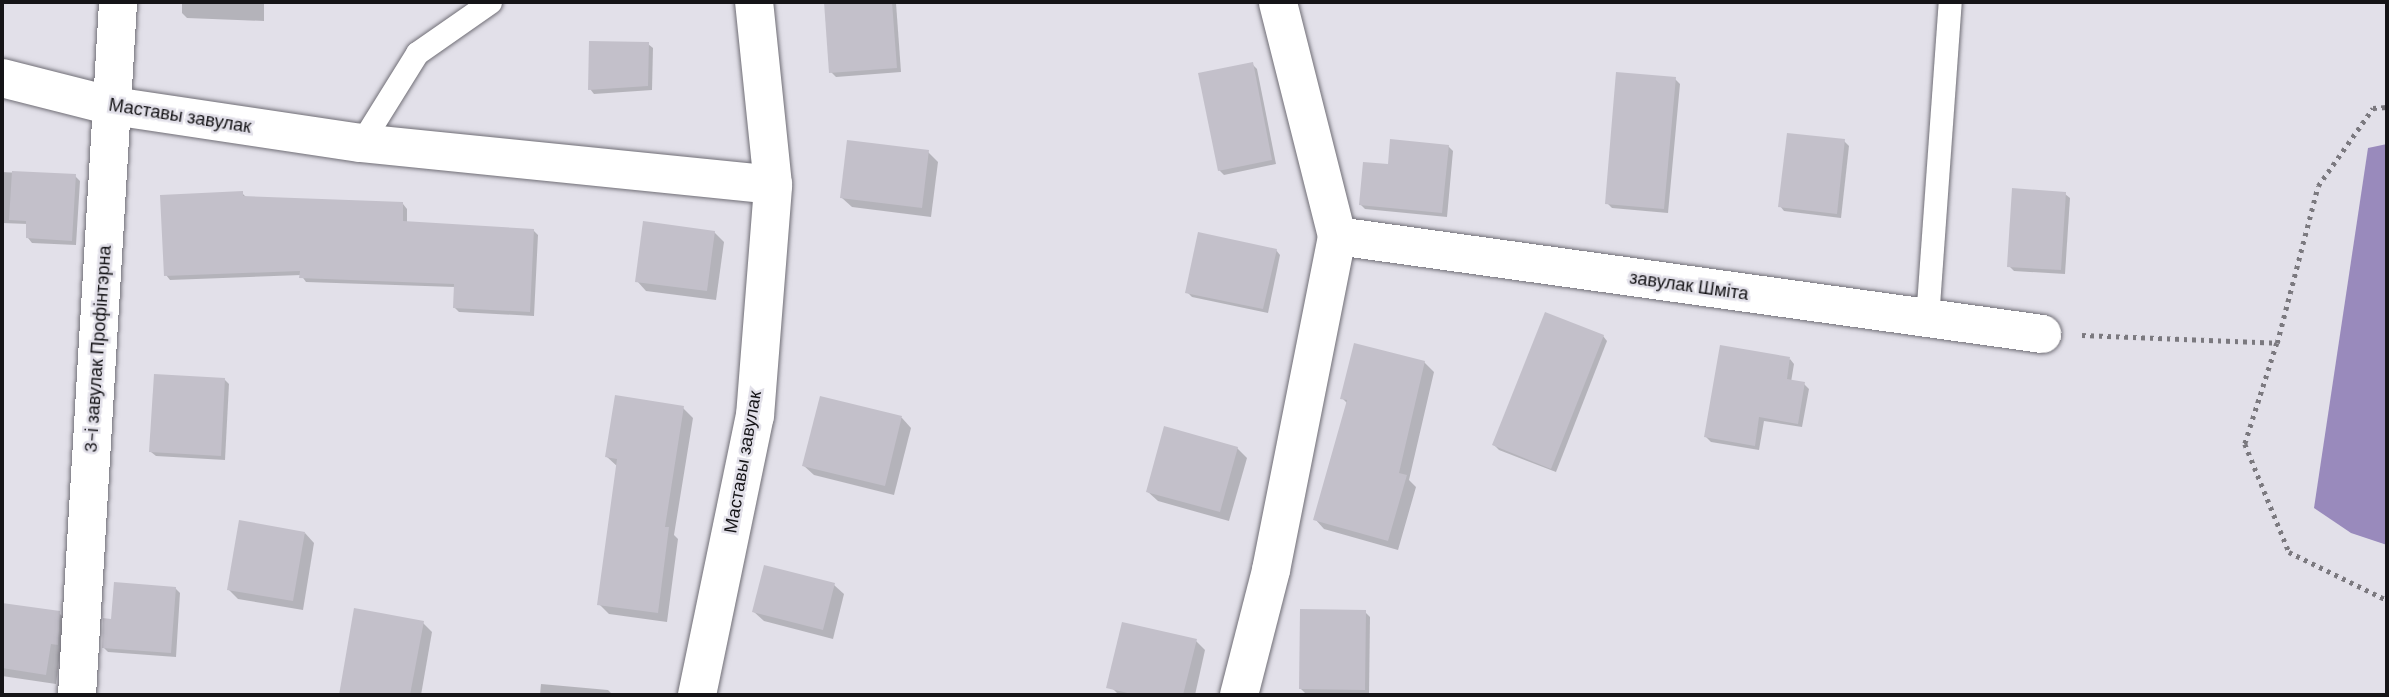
<!DOCTYPE html>
<html>
<head>
<meta charset="utf-8">
<style>
  body { margin:0 }
  #map { position:relative; width:2389px; height:697px; overflow:hidden; background:#e2e0e9; font-family:"DM Sans",sans-serif }
  div>[style] { position:absolute }
  .water>* { inset:0; background:#998abc }
  .shadow>* { inset:0; background:#0003 }
  .building>* { inset:0; background:#c3c0ca }
  .path>* { height:4.5px; margin-top:-2.25px; transform-origin:0; background:repeating-linear-gradient(90deg,#7b797f 0 3.5px,transparent 0 8.5px) }
  .roads { filter:drop-shadow(0 0 2px #706e76) drop-shadow(0 0 2px #706e76) }
  .service>* { height:23px; margin:-11.5px; padding:0 11.5px; transform-origin:11.5px; border-radius:11.5px; background:#fff }
  .minor>* { height:38px; margin:-19px; padding:0 19px; transform-origin:19px; border-radius:19px; background:#fff }
  span { translate:-50% -50%; white-space:nowrap; text-align:center; line-height:1.15; -webkit-text-stroke:5px #e2e0e9; paint-order:stroke }
  .street-label { font-size:18px; color:#151417 }
  .frame { position:absolute; inset:0; border:4px solid #151417; pointer-events:none }
</style>
</head>
<body>
<div id="map">
  <div class="water">
    <i style="clip-path:polygon(2387px 144px,2387px 545px,2351px 533px,2314px 508px,2368px 148px)"></i>
  </div>
  <div class="shadow">
    <i style="clip-path:polygon(182px 2px,264px 2px,264px 21px,187px 18px,182px 13px)"></i>
    <i style="clip-path:polygon(847px 2px,896px 3px,901px 72px,836px 77px,831px 72px,826px 3px)"></i>
    <i style="clip-path:polygon(648px 44px,653px 48px,652px 90px,594px 94px,590px 89px)"></i>
    <i style="clip-path:polygon(1252px 64px,1257px 69px,1276px 164px,1224px 175px,1219px 170px)"></i>
    <i style="clip-path:polygon(1675px 79px,1680px 84px,1668px 213px,1612px 208px,1607px 203px)"></i>
    <i style="clip-path:polygon(1844px 141px,1849px 146px,1841px 218px,1784px 211px,1780px 206px)"></i>
    <i style="clip-path:polygon(1448px 146px,1453px 151px,1447px 217px,1365px 209px,1361px 205px,1390px 166px)"></i>
    <i style="clip-path:polygon(928px 152px,938px 162px,931px 217px,852px 207px,842px 198px)"></i>
    <i style="clip-path:polygon(2px 172px,75px 176px,80px 181px,76px 245px,32px 243px,28px 238px,28px 224px,2px 223px)"></i>
    <i style="clip-path:polygon(242px 193px,247px 198px,403px 204px,407px 209px,407px 223px,533px 230px,538px 235px,534px 316px,459px 312px,454px 307px,455px 287px,306px 282px,301px 275px,170px 280px,166px 275px)"></i>
    <i style="clip-path:polygon(2065px 194px,2070px 198px,2065px 274px,2014px 271px,2009px 266px)"></i>
    <i style="clip-path:polygon(714px 232px,724px 242px,716px 300px,646px 291px,637px 281px)"></i>
    <i style="clip-path:polygon(1276px 250px,1280px 255px,1268px 313px,1192px 297px,1187px 292px)"></i>
    <i style="clip-path:polygon(1603px 336px,1607px 341px,1556px 472px,1499px 450px,1494px 445px)"></i>
    <i style="clip-path:polygon(1790px 359px,1794px 364px,1791px 382px,1804px 384px,1809px 389px,1802px 427px,1764px 421px,1759px 450px,1711px 442px,1706px 437px)"></i>
    <i style="clip-path:polygon(1424px 362px,1434px 372px,1409px 480px,1416px 487px,1398px 550px,1324px 529px,1315px 519px,1348px 404px,1342px 398px)"></i>
    <i style="clip-path:polygon(224px 379px,229px 384px,225px 460px,156px 456px,151px 452px)"></i>
    <i style="clip-path:polygon(821px 398px,902px 418px,911px 428px,894px 495px,814px 475px,804px 466px)"></i>
    <i style="clip-path:polygon(683px 408px,693px 418px,674px 535px,678px 539px,667px 622px,609px 614px,599px 604px,618px 467px,607px 457px)"></i>
    <i style="clip-path:polygon(1237px 448px,1247px 458px,1229px 521px,1158px 501px,1148px 492px)"></i>
    <i style="clip-path:polygon(305px 533px,314px 543px,303px 610px,238px 599px,229px 590px)"></i>
    <i style="clip-path:polygon(834px 585px,844px 594px,833px 639px,764px 621px,754px 612px)"></i>
    <i style="clip-path:polygon(175px 588px,180px 593px,176px 657px,108px 652px,103px 647px,113px 621px)"></i>
    <i style="clip-path:polygon(2px 605px,59px 613px,69px 623px,67px 654px,60px 653px,56px 684px,2px 676px)"></i>
    <i style="clip-path:polygon(1365px 612px,1370px 617px,1369px 694px,1305px 693px,1300px 688px)"></i>
    <i style="clip-path:polygon(423px 623px,432px 632px,421px 695px,341px 694px)"></i>
    <i style="clip-path:polygon(1196px 641px,1205px 650px,1195px 695px,1118px 694px,1109px 685px)"></i>
    <i style="clip-path:polygon(541px 684px,608px 690px,613px 695px,540px 695px)"></i>
  </div>
  <div class="building">
    <i style="clip-path:polygon(824px 2px,892px 2px,897px 68px,829px 73px)"></i>
    <i style="clip-path:polygon(589px 41px,649px 42px,648px 86px,588px 90px)"></i>
    <i style="clip-path:polygon(1253px 62px,1272px 160px,1218px 171px,1198px 73px)"></i>
    <i style="clip-path:polygon(1616px 72px,1676px 77px,1664px 209px,1605px 204px)"></i>
    <i style="clip-path:polygon(1787px 133px,1845px 139px,1837px 214px,1778px 207px)"></i>
    <i style="clip-path:polygon(1390px 139px,1449px 145px,1442px 213px,1359px 205px,1363px 162px,1388px 164px)"></i>
    <i style="clip-path:polygon(847px 140px,929px 150px,922px 208px,840px 198px)"></i>
    <i style="clip-path:polygon(12px 171px,76px 174px,72px 241px,26px 238px,26px 221px,9px 220px)"></i>
    <i style="clip-path:polygon(2012px 188px,2066px 192px,2061px 270px,2007px 267px)"></i>
    <i style="clip-path:polygon(243px 191px,243px 196px,403px 202px,403px 221px,534px 229px,530px 312px,453px 308px,454px 284px,299px 278px,300px 271px,164px 276px,160px 195px)"></i>
    <i style="clip-path:polygon(643px 221px,715px 231px,707px 291px,635px 282px)"></i>
    <i style="clip-path:polygon(1198px 232px,1277px 249px,1263px 309px,1185px 293px)"></i>
    <i style="clip-path:polygon(1545px 312px,1604px 335px,1551px 469px,1492px 445px)"></i>
    <i style="clip-path:polygon(1354px 343px,1425px 361px,1399px 473px,1407px 475px,1388px 541px,1313px 520px,1347px 400px,1340px 399px)"></i>
    <i style="clip-path:polygon(1720px 345px,1790px 357px,1787px 379px,1805px 382px,1798px 424px,1759px 417px,1755px 446px,1704px 437px)"></i>
    <i style="clip-path:polygon(154px 374px,225px 378px,221px 456px,149px 452px)"></i>
    <i style="clip-path:polygon(615px 395px,684px 406px,665px 527px,669px 527px,658px 613px,597px 605px,617px 459px,605px 457px)"></i>
    <i style="clip-path:polygon(820px 396px,902px 416px,885px 486px,802px 466px)"></i>
    <i style="clip-path:polygon(1164px 426px,1238px 447px,1220px 512px,1146px 492px)"></i>
    <i style="clip-path:polygon(239px 520px,305px 532px,293px 601px,227px 590px)"></i>
    <i style="clip-path:polygon(764px 565px,835px 583px,823px 630px,752px 612px)"></i>
    <i style="clip-path:polygon(114px 582px,176px 587px,171px 653px,102px 648px,103px 618px,111px 619px)"></i>
    <i style="clip-path:polygon(2px 603px,60px 611px,58px 645px,51px 644px,46px 675px,2px 668px)"></i>
    <i style="clip-path:polygon(354px 608px,424px 621px,410px 695px,339px 695px)"></i>
    <i style="clip-path:polygon(1300px 609px,1366px 610px,1365px 690px,1299px 689px)"></i>
    <i style="clip-path:polygon(1122px 622px,1197px 639px,1183px 695px,1136px 695px,1106px 688px)"></i>
  </div>
  <div class="path">
    <i style="left:2082px;top:335px;width:195px;rotate:2.3deg"></i>
    <i style="left:2277px;top:343px;width:106px;rotate:107.6deg"></i>
    <i style="left:2245px;top:444px;width:117px;rotate:67.8deg"></i>
    <i style="left:2289px;top:552px;width:109px;rotate:26.1deg"></i>
    <i style="left:2277px;top:343px;width:162px;rotate:-75.4deg"></i>
    <i style="left:2318px;top:186px;width:95px;rotate:-54.8deg"></i>
    <i style="left:2373px;top:108px;width:14px;rotate:-4deg"></i>
  </div>
  <div class="roads">
    <div class="service">
      <i style="left:361px;top:143px;width:106px;rotate:-58.1deg"></i>
      <i style="left:417px;top:53px;width:89px;rotate:-34.9deg"></i>
      <i style="left:1927px;top:319px;width:318px;rotate:-85.9deg"></i>
    </div>
    <div class="minor">
      <i style="left:2px;top:78px;width:114px;rotate:14.2deg"></i>
      <i style="left:113px;top:106px;width:251px;rotate:8.5deg"></i>
      <i style="left:361px;top:143px;width:414px;rotate:5.8deg"></i>
      <i style="left:1337px;top:236px;width:712px;rotate:7.91deg"></i>
      <i style="left:77px;top:695px;width:694px;rotate:-86.61deg"></i>
      <i style="left:697px;top:695px;width:285px;rotate:-78.3deg"></i>
      <i style="left:755px;top:416px;width:232px;rotate:-85.5deg"></i>
      <i style="left:773px;top:185px;width:184px;rotate:-95.9deg"></i>
      <i style="left:1239px;top:695px;width:129px;rotate:-75.6deg"></i>
      <i style="left:1271px;top:570px;width:340px;rotate:-78.8deg"></i>
      <i style="left:1337px;top:236px;width:241px;rotate:-104.2deg"></i>
    </div>
  </div>
  <div class="street-label">
    <span style="left:180px;top:116px;rotate:9deg">Маставы завулак</span>
    <span style="left:1689px;top:286px;rotate:8deg">завулак Шміта</span>
    <span style="left:98px;top:349px;rotate:-86deg">3-і завулак Профінтэрна</span>
    <span style="left:743px;top:462px;rotate:-80deg">Маставы завулак</span>
  </div>
  <div class="frame"></div>
</div>
</body>
</html>
